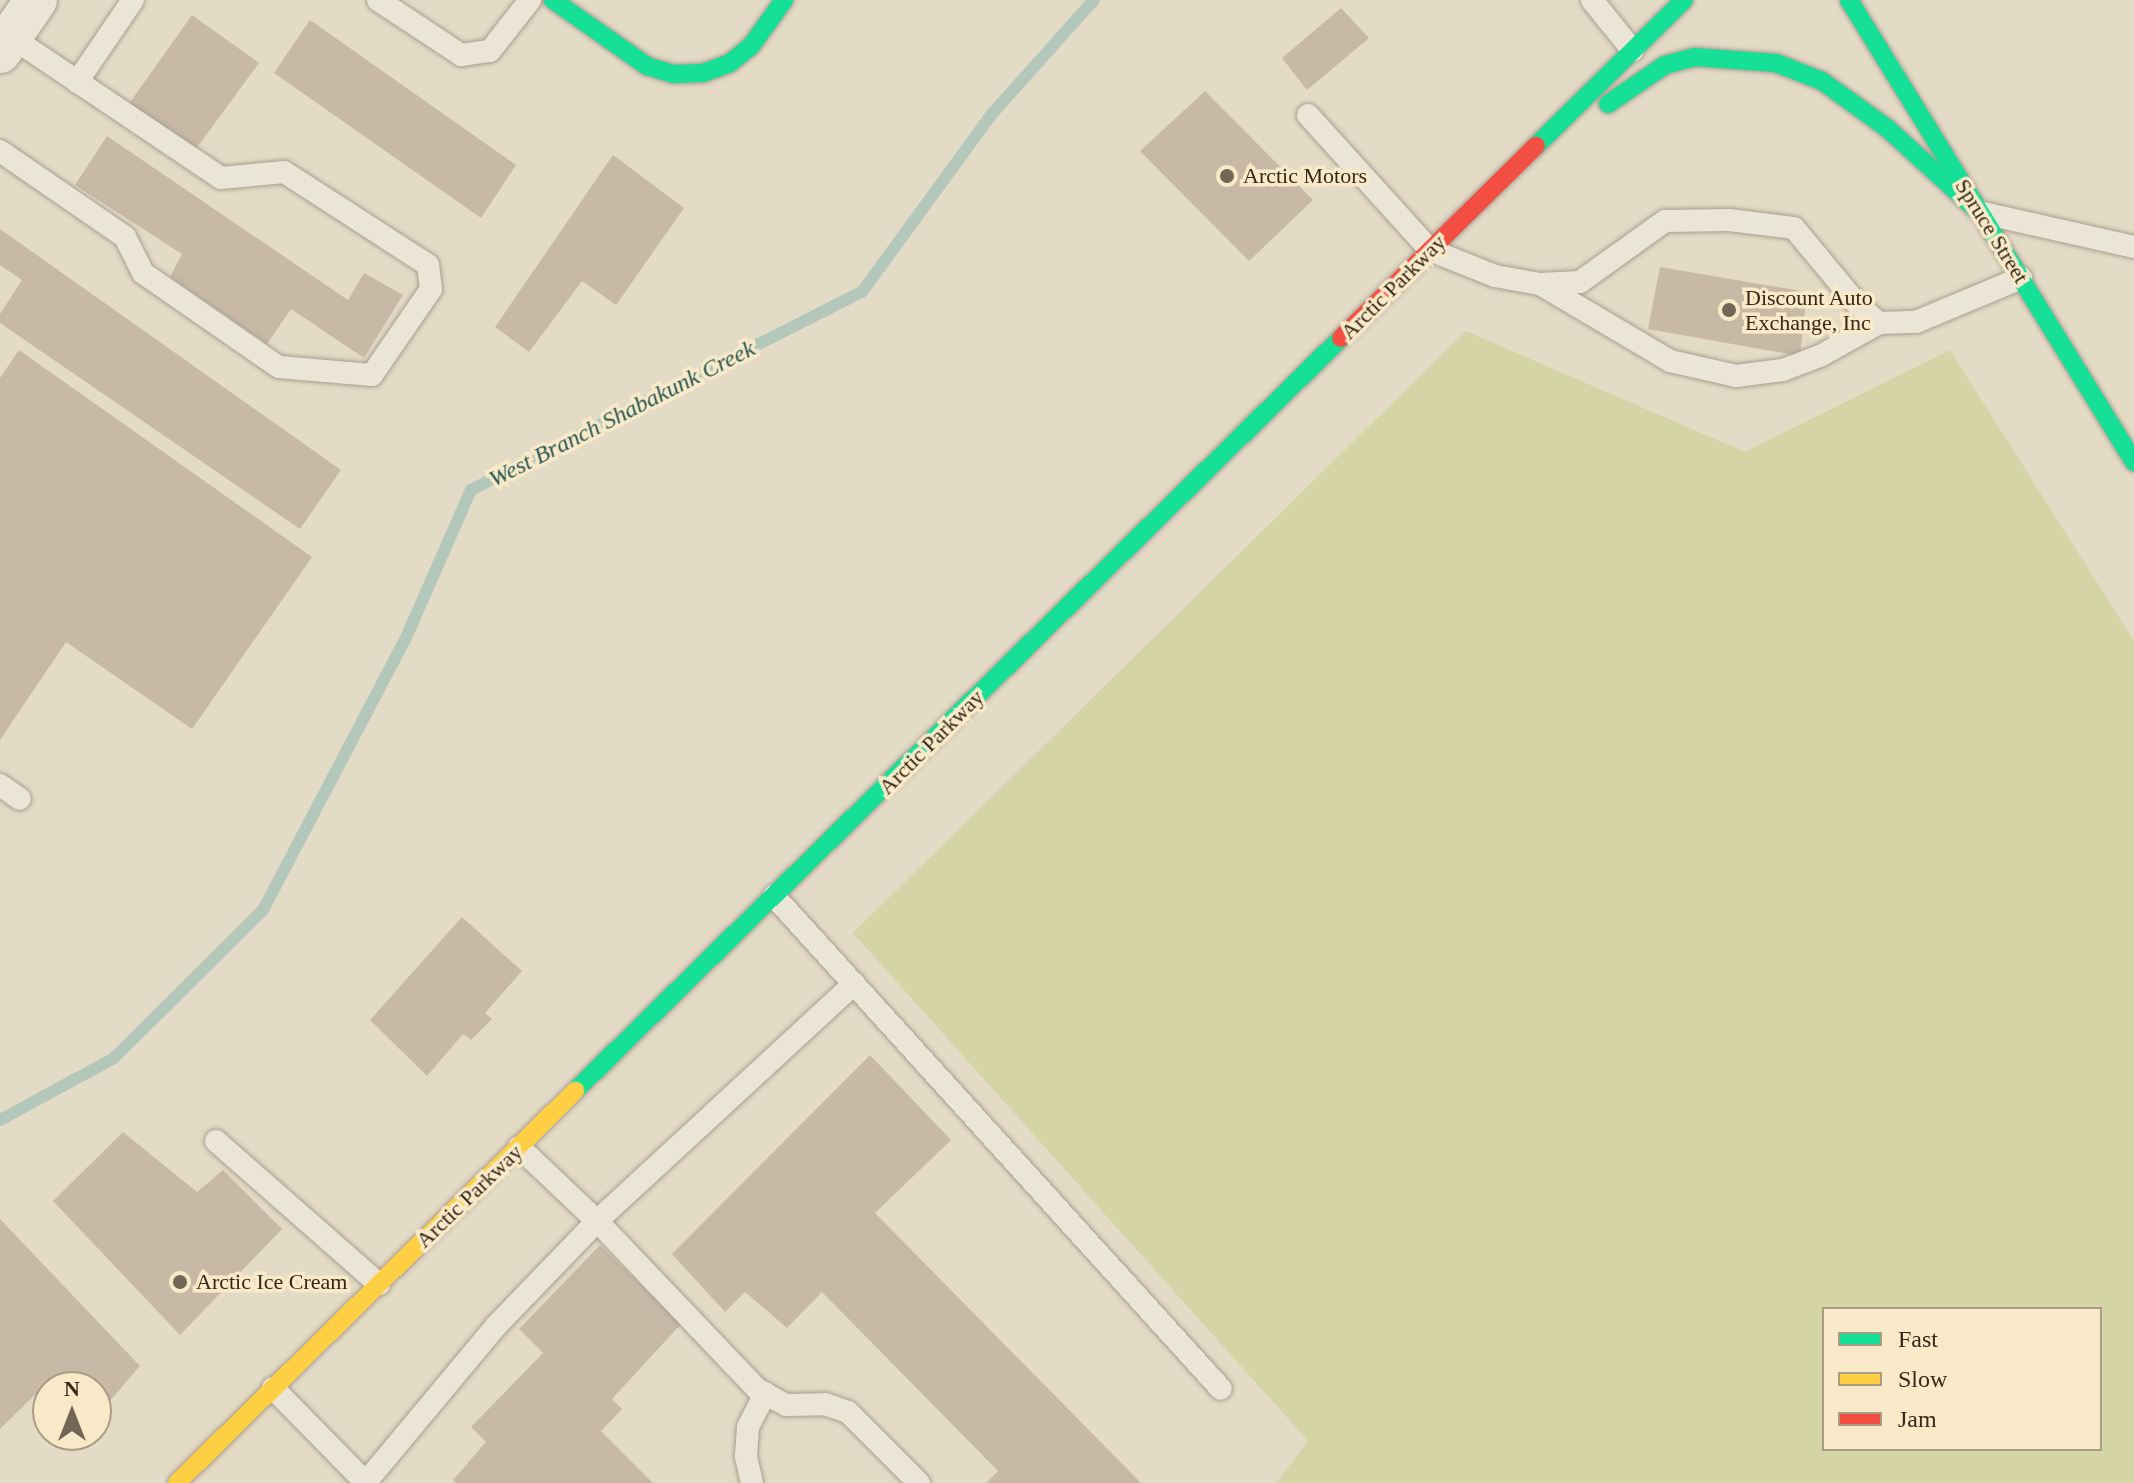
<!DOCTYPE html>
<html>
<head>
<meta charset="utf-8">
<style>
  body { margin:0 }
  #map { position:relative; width:2134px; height:1483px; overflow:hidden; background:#e4dbc6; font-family:"Times New Roman",serif }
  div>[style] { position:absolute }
  .green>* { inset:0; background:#d4d4a7 }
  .stream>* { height:12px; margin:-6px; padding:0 6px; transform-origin:6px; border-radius:6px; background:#b3c8bb }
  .building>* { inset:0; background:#c8b8a6 }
  .roads { filter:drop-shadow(0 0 2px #a89f90) drop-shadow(0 0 2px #a89f90) }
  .lane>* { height:22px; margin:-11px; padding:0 11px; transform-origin:11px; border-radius:11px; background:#ebe5d8 }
  .street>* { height:42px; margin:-21px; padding:0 21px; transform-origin:21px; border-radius:21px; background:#ebe5d8 }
  .fast>* { height:18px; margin:-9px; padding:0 9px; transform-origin:9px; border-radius:9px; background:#16e098 }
  .slow>* { height:18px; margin:-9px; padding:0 9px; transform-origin:9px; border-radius:9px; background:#ffcf43 }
  .jam>* { height:18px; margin:-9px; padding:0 9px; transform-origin:9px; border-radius:9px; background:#f24e42 }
  .dots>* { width:22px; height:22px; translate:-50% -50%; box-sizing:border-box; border:4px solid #f8eac9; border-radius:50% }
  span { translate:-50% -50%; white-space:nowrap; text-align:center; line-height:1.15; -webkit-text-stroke:7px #f8eac9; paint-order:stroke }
  .poi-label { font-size:22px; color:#352719 }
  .left { translate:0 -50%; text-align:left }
  .street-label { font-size:22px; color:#352719 }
  .water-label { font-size:24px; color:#275754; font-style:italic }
  .legend { position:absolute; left:1822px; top:1307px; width:280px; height:144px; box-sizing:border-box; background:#f8eac9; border:2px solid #aa9c83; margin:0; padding:10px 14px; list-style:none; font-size:24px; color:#352719 }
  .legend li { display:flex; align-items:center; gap:16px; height:40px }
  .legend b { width:40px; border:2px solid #aa9c83 }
  .north { position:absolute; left:32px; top:1371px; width:80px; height:80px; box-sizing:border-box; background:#f8eac9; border:2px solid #aa9c83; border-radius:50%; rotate:0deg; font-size:22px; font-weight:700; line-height:32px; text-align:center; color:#352719 }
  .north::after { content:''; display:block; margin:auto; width:28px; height:36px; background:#726656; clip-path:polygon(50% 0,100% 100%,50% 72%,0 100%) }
</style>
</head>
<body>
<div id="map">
  <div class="green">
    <i style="clip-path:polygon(evenodd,1466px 331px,1745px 452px,1950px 350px,2134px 641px,2134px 1483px,1276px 1483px,1308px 1441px,853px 933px,1466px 331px,1824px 1309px,2100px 1309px,2100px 1449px,1824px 1449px,1824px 1309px)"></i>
  </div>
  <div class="stream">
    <i style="left:0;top:1120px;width:130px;rotate:-28.5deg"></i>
    <i style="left:114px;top:1058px;width:210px;rotate:-44.8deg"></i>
    <i style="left:263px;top:910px;width:305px;rotate:-62.3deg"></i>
    <i style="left:405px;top:640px;width:164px;rotate:-66.3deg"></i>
    <i style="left:471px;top:490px;width:438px;rotate:-26.9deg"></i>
    <i style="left:862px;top:292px;width:219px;rotate:-53.9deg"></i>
    <i style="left:991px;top:115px;width:154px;rotate:-48.2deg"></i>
  </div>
  <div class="building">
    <i style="clip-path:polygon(1341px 8px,1369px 38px,1307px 90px,1282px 58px)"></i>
    <i style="clip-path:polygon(192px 15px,259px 63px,193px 153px,126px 108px)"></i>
    <i style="clip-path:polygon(310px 20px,516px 165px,481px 218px,274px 73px)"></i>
    <i style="clip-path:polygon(1205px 91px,1313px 200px,1249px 261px,1140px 151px)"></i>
    <i style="clip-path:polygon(107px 136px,348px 300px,364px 273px,403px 295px,364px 358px,291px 309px,267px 344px,170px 277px,182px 254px,75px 185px)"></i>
    <i style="clip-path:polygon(613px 155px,684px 208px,616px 305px,582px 281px,529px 352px,495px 327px)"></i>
    <i style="clip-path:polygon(0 229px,341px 470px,300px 529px,0 323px,0 314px,22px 280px,0 265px)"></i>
    <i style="clip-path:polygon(1660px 267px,1807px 292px,1800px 356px,1648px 329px)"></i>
    <i style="clip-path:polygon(19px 350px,312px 557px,192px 729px,66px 642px,0 740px,0 378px)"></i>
    <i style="clip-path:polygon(462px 917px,522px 971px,485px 1013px,492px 1019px,471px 1040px,463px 1034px,427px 1076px,370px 1020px)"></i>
    <i style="clip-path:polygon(870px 1055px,951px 1140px,875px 1213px,1141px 1483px,986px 1483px,998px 1471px,822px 1292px,787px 1328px,745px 1292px,725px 1312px,672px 1254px)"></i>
    <i style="clip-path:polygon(123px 1132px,197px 1192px,223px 1170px,282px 1229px,180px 1335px,53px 1201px)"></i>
    <i style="clip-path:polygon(0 1219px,140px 1366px,96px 1417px,96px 1387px,63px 1387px,53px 1377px,0 1429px)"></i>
    <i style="clip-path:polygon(600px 1245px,681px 1324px,612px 1399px,622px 1409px,601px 1431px,653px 1483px,456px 1483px,453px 1480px,486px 1442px,471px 1427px,543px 1353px,519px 1329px)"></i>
  </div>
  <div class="roads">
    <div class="lane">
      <i style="left:378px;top:0;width:100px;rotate:33.5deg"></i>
      <i style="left:461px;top:55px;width:29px;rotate:-8deg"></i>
      <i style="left:490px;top:51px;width:65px;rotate:-51.9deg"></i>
      <i style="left:1592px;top:0;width:65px;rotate:51.2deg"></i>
      <i style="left:77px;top:82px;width:99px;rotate:-55.7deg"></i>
      <i style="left:1308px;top:115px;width:182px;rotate:47.9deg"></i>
      <i style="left:1430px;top:250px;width:70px;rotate:21.8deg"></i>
      <i style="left:1495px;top:276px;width:46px;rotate:10.1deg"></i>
      <i style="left:1540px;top:284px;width:40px;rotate:-2.9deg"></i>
      <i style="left:1580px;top:282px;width:105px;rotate:-35.7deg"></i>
      <i style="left:1665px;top:221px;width:64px;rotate:-0.9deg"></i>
      <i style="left:1729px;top:220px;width:65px;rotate:7deg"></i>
      <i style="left:1794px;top:228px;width:99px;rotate:50.3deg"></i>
      <i style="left:1857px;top:304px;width:29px;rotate:41deg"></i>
      <i style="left:1879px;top:323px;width:37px;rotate:-2deg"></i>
      <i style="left:1916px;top:322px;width:114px;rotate:-22.7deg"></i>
      <i style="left:0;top:151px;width:152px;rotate:34.5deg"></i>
      <i style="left:125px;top:237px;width:40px;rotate:63.4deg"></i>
      <i style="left:143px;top:273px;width:165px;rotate:34.7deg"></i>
      <i style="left:279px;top:367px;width:93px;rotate:4.9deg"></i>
      <i style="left:372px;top:375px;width:104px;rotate:-55.5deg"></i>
      <i style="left:431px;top:289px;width:24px;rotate:-97deg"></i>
      <i style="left:428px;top:265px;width:171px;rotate:-147.1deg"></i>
      <i style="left:284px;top:172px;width:63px;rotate:174.6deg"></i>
      <i style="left:221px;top:178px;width:253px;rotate:-146.1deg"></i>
      <i style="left:1983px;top:213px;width:155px;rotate:12.7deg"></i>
      <i style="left:1540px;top:284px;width:151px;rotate:30.6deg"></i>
      <i style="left:1670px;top:361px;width:68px;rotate:12.8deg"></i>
      <i style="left:1736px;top:376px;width:47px;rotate:-7.3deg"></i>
      <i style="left:1783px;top:370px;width:40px;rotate:-21deg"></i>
      <i style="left:1820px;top:356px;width:68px;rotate:-29.2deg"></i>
      <i style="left:0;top:785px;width:24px;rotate:35deg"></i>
      <i style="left:774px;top:896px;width:665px;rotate:47.8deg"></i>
      <i style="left:216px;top:1141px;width:217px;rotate:41.3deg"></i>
      <i style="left:519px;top:1147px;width:108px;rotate:43.5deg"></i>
      <i style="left:597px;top:1221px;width:232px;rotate:46.4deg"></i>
      <i style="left:757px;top:1389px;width:33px;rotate:29deg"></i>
      <i style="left:786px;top:1405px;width:39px;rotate:-1deg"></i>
      <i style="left:825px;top:1404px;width:24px;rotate:19deg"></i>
      <i style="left:848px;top:1412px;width:100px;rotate:45deg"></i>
      <i style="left:273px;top:1388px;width:133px;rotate:45.6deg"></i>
      <i style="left:366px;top:1482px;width:204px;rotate:-50.2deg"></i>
      <i style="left:497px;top:1325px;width:144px;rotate:-46.1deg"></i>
      <i style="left:597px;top:1221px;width:350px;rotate:-42.7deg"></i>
      <i style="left:752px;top:1483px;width:28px;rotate:-103deg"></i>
      <i style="left:746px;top:1456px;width:29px;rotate:-86deg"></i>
      <i style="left:748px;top:1427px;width:38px;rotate:-63deg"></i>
    </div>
    <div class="street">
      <i style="left:0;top:52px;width:63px;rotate:-55.3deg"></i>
    </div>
    <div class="fast">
      <i style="left:553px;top:0;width:115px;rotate:35.1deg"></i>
      <i style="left:647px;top:66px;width:28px;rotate:17deg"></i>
      <i style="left:674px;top:74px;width:29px;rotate:-2deg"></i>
      <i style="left:703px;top:73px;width:29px;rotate:-20deg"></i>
      <i style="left:730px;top:63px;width:27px;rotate:-39deg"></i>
      <i style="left:751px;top:46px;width:57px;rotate:-54.3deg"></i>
      <i style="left:1849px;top:0;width:543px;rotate:58.33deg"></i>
      <i style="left:1608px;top:104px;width:69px;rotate:-34.4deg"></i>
      <i style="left:1665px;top:65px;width:30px;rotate:-15deg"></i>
      <i style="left:1694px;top:57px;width:82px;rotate:4.2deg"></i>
      <i style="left:1776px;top:63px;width:49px;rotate:21.4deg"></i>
      <i style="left:1822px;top:81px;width:80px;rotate:35.9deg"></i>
      <i style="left:1887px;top:128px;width:126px;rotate:42.4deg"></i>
      <i style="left:1536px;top:146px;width:208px;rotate:-44.6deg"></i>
      <i style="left:575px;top:1091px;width:1074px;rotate:-44.51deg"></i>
    </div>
    <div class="slow">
      <i style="left:177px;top:1483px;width:559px;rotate:-44.56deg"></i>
    </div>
    <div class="jam">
      <i style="left:1341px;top:338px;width:274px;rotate:-44.6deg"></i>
    </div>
  </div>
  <div class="dots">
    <i style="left:1227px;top:176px;background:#726656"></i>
    <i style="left:1729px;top:310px;background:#726656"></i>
    <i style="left:180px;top:1282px;background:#726656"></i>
  </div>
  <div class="poi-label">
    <span class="left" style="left:1243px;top:176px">Arctic Motors</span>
    <span class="left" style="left:1745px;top:310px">Discount Auto<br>Exchange, Inc</span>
    <span class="left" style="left:196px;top:1282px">Arctic Ice Cream</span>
  </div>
  <div class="street-label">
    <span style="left:1992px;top:231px;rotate:58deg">Spruce Street</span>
    <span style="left:1393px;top:287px;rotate:-45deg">Arctic Parkway</span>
    <span style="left:931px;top:742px;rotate:-45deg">Arctic Parkway</span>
    <span style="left:469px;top:1196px;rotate:-44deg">Arctic Parkway</span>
  </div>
  <div class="water-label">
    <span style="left:622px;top:414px;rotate:-27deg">West Branch Shabakunk Creek</span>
  </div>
  <ul class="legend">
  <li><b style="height:10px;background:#16e098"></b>Fast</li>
  <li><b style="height:10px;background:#ffcf43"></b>Slow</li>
  <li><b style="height:10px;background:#f24e42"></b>Jam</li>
  </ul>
  <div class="north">N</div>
</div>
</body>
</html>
